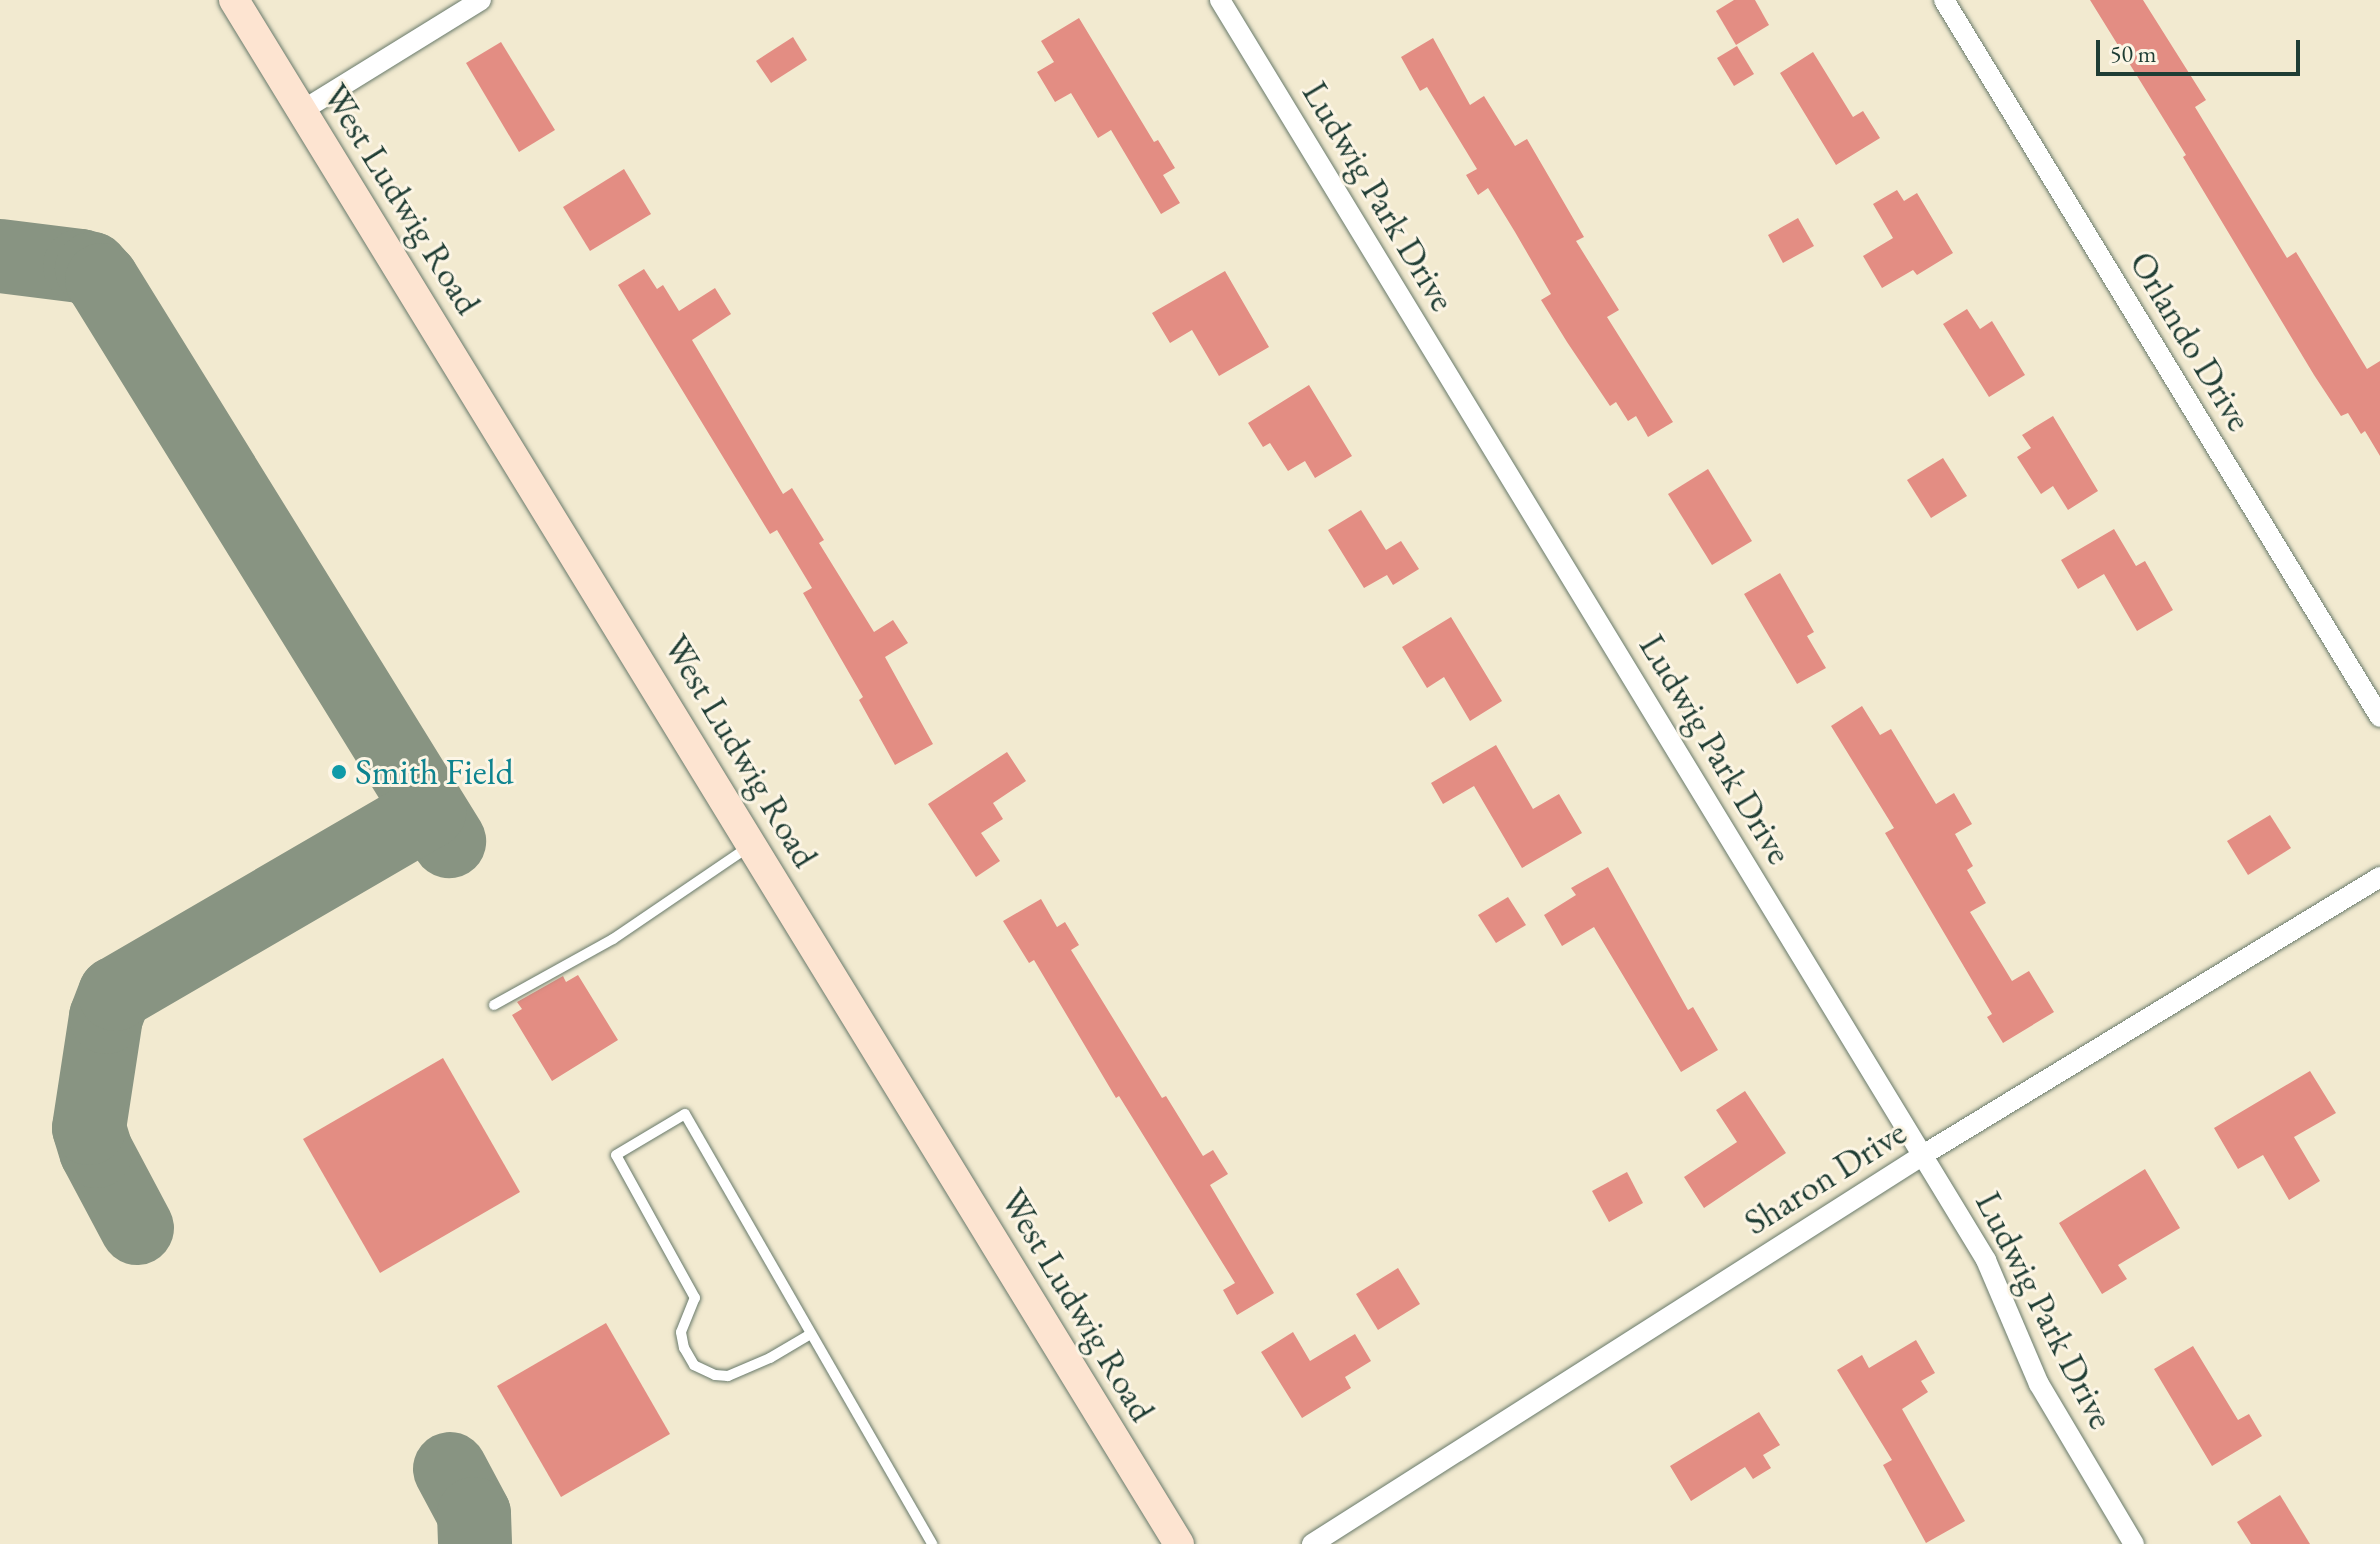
<!DOCTYPE html>
<html>
<head>
<meta charset="utf-8">
<style>
  body { margin:0 }
  #map { position:relative; width:2380px; height:1544px; overflow:hidden; background:#f2ead0; font-family:"EB Garamond",serif }
  div>[style] { position:absolute }
  .taxiway>* { height:74px; margin:-37px; padding:0 37px; transform-origin:37px; border-radius:37px; background:#889482 }
  .building>* { inset:0; background:#e38d83 }
  .roads { filter:drop-shadow(0 0 2px #697a6b) drop-shadow(0 0 2px #697a6b) }
  .lane>* { height:10px; margin:-5px; padding:0 5px; transform-origin:5px; border-radius:5px; background:#fff }
  .street>* { height:20px; margin:-10px; padding:0 10px; transform-origin:10px; border-radius:10px; background:#fff }
  .secondary>* { height:30px; margin:-15px; padding:0 15px; transform-origin:15px; border-radius:15px; background:#fde4d1 }
  .dots>* { width:22px; height:22px; translate:-50% -50%; box-sizing:border-box; border:4px solid #fcf5e5; border-radius:50% }
  span { translate:-50% -50%; white-space:nowrap; text-align:center; line-height:1.15; -webkit-text-stroke:6px #fcf5e5; paint-order:stroke }
  .street-label { font-size:36px; color:#1f3d34 }
  .culture-label { font-size:36px; color:#0d838f }
  .left { translate:0 -50%; text-align:left }
  .scale { position:absolute; left:2096px; top:40px; width:204px; height:36px; box-sizing:border-box; border:4px solid #1f3d34; border-top:0; padding-left:10px; font-size:24px; line-height:28px; white-space:nowrap; color:#1f3d34; -webkit-text-stroke:6px #fcf5e5; paint-order:stroke }
</style>
</head>
<body>
<div id="map">
  <div class="taxiway">
    <i style="left:0;top:256px;width:81px;rotate:7.1deg"></i>
    <i style="left:80px;top:266px;width:12px;rotate:14deg"></i>
    <i style="left:92px;top:269px;width:15px;rotate:48deg"></i>
    <i style="left:102px;top:280px;width:660px;rotate:58.26deg"></i>
    <i style="left:137px;top:1228px;width:87px;rotate:-118deg"></i>
    <i style="left:96px;top:1151px;width:24px;rotate:-107deg"></i>
    <i style="left:89px;top:1128px;width:112px;rotate:-81.3deg"></i>
    <i style="left:106px;top:1017px;width:25px;rotate:-69deg"></i>
    <i style="left:115px;top:994px;width:364px;rotate:-30.2deg"></i>
    <i style="left:450px;top:1469px;width:51px;rotate:61.9deg"></i>
    <i style="left:474px;top:1514px;width:30px;rotate:88deg"></i>
  </div>
  <div class="building">
    <i style="clip-path:polygon(1734px 0,1755px 0,1769px 25px,1736px 45px,1716px 11px)"></i>
    <i style="clip-path:polygon(2090px 0,2143px 0,2206px 100px,2195px 107px,2287px 258px,2296px 252px,2367px 369px,2380px 361px,2380px 456px,2365px 431px,2361px 434px,2348px 413px,2341px 416px,2314px 375px,2183px 157px,2186px 155px)"></i>
    <i style="clip-path:polygon(1079px 18px,1154px 142px,1158px 140px,1175px 168px,1163px 175px,1180px 203px,1161px 214px,1111px 130px,1098px 138px,1071px 93px,1055px 102px,1037px 72px,1054px 62px,1041px 41px)"></i>
    <i style="clip-path:polygon(793px 37px,807px 60px,771px 83px,756px 61px)"></i>
    <i style="clip-path:polygon(1433px 38px,1470px 105px,1484px 96px,1515px 146px,1527px 139px,1584px 237px,1576px 241px,1619px 310px,1607px 317px,1673px 422px,1648px 437px,1636px 416px,1628px 421px,1616px 402px,1610px 406px,1567px 342px,1541px 300px,1551px 294px,1515px 232px,1488px 188px,1478px 195px,1466px 175px,1477px 169px,1427px 87px,1420px 91px,1401px 57px)"></i>
    <i style="clip-path:polygon(501px 42px,555px 130px,519px 152px,466px 63px)"></i>
    <i style="clip-path:polygon(1737px 46px,1754px 74px,1734px 86px,1717px 58px)"></i>
    <i style="clip-path:polygon(1813px 52px,1853px 117px,1863px 111px,1880px 138px,1836px 165px,1780px 73px)"></i>
    <i style="clip-path:polygon(624px 169px,651px 214px,590px 251px,563px 207px)"></i>
    <i style="clip-path:polygon(1897px 190px,1904px 201px,1917px 193px,1953px 253px,1917px 275px,1913px 270px,1882px 288px,1863px 256px,1893px 238px,1873px 204px)"></i>
    <i style="clip-path:polygon(1798px 218px,1814px 246px,1783px 263px,1768px 235px)"></i>
    <i style="clip-path:polygon(644px 269px,657px 289px,663px 285px,679px 311px,715px 288px,731px 314px,692px 340px,783px 494px,792px 488px,824px 540px,819px 543px,874px 632px,893px 620px,908px 643px,885px 657px,933px 744px,895px 765px,859px 700px,863px 697px,803px 593px,812px 588px,777px 530px,770px 534px,618px 285px)"></i>
    <i style="clip-path:polygon(1225px 271px,1269px 347px,1219px 376px,1192px 330px,1170px 343px,1152px 313px)"></i>
    <i style="clip-path:polygon(1967px 309px,1980px 329px,1992px 321px,2025px 375px,1989px 397px,1943px 324px)"></i>
    <i style="clip-path:polygon(1309px 385px,1352px 456px,1315px 478px,1305px 461px,1288px 471px,1270px 443px,1263px 447px,1248px 423px)"></i>
    <i style="clip-path:polygon(2053px 416px,2098px 491px,2068px 510px,2053px 486px,2041px 494px,2017px 457px,2031px 448px,2022px 435px)"></i>
    <i style="clip-path:polygon(1943px 458px,1967px 496px,1931px 518px,1907px 480px)"></i>
    <i style="clip-path:polygon(1708px 469px,1752px 541px,1712px 565px,1668px 494px)"></i>
    <i style="clip-path:polygon(1361px 510px,1386px 550px,1401px 541px,1419px 569px,1393px 585px,1387px 575px,1364px 588px,1328px 530px)"></i>
    <i style="clip-path:polygon(2114px 529px,2136px 566px,2145px 561px,2173px 610px,2137px 631px,2104px 574px,2078px 589px,2061px 560px)"></i>
    <i style="clip-path:polygon(1780px 573px,1814px 632px,1807px 636px,1826px 668px,1797px 684px,1744px 594px)"></i>
    <i style="clip-path:polygon(1451px 617px,1502px 701px,1470px 721px,1444px 677px,1427px 688px,1402px 647px)"></i>
    <i style="clip-path:polygon(1862px 706px,1880px 735px,1891px 729px,1936px 804px,1954px 793px,1972px 824px,1955px 834px,1973px 866px,1967px 870px,1986px 903px,1970px 912px,2012px 981px,2029px 971px,2054px 1012px,2003px 1043px,1987px 1017px,1992px 1014px,1885px 833px,1894px 828px,1831px 726px)"></i>
    <i style="clip-path:polygon(1496px 745px,1533px 809px,1559px 794px,1582px 833px,1522px 868px,1474px 786px,1443px 804px,1431px 783px)"></i>
    <i style="clip-path:polygon(1007px 752px,1026px 781px,993px 803px,1003px 819px,981px 833px,1000px 861px,976px 877px,928px 804px)"></i>
    <i style="clip-path:polygon(2270px 815px,2291px 848px,2248px 875px,2227px 841px)"></i>
    <i style="clip-path:polygon(1608px 867px,1688px 1010px,1693px 1007px,1718px 1050px,1681px 1072px,1594px 927px,1562px 946px,1544px 915px,1576px 895px,1571px 888px)"></i>
    <i style="clip-path:polygon(1508px 897px,1526px 925px,1496px 943px,1478px 915px)"></i>
    <i style="clip-path:polygon(1041px 899px,1057px 927px,1065px 922px,1079px 945px,1071px 950px,1162px 1098px,1166px 1096px,1203px 1156px,1213px 1150px,1228px 1174px,1210px 1185px,1274px 1293px,1237px 1315px,1223px 1290px,1235px 1283px,1119px 1096px,1116px 1098px,1034px 960px,1029px 963px,1003px 921px)"></i>
    <i style="clip-path:polygon(578px 975px,618px 1040px,552px 1081px,512px 1015px,522px 1009px,517px 1002px,563px 976px,566px 982px)"></i>
    <i style="clip-path:polygon(443px 1058px,520px 1192px,380px 1273px,303px 1139px)"></i>
    <i style="clip-path:polygon(2310px 1071px,2336px 1113px,2294px 1137px,2320px 1181px,2289px 1200px,2263px 1155px,2238px 1169px,2214px 1128px)"></i>
    <i style="clip-path:polygon(1745px 1091px,1786px 1153px,1704px 1208px,1684px 1177px,1737px 1142px,1716px 1110px)"></i>
    <i style="clip-path:polygon(2145px 1169px,2180px 1228px,2118px 1265px,2127px 1279px,2102px 1294px,2059px 1223px)"></i>
    <i style="clip-path:polygon(1627px 1172px,1643px 1203px,1609px 1222px,1592px 1191px)"></i>
    <i style="clip-path:polygon(1398px 1268px,1420px 1304px,1378px 1330px,1356px 1294px)"></i>
    <i style="clip-path:polygon(606px 1323px,670px 1434px,561px 1497px,497px 1386px)"></i>
    <i style="clip-path:polygon(1293px 1332px,1310px 1361px,1355px 1334px,1371px 1361px,1345px 1377px,1351px 1388px,1302px 1418px,1261px 1352px)"></i>
    <i style="clip-path:polygon(1916px 1340px,1935px 1373px,1921px 1381px,1928px 1392px,1902px 1409px,1965px 1521px,1926px 1543px,1883px 1465px,1892px 1460px,1837px 1370px,1862px 1355px,1869px 1368px)"></i>
    <i style="clip-path:polygon(2193px 1346px,2238px 1420px,2249px 1414px,2262px 1436px,2212px 1466px,2154px 1369px)"></i>
    <i style="clip-path:polygon(1759px 1412px,1780px 1445px,1763px 1455px,1771px 1468px,1753px 1479px,1745px 1467px,1691px 1501px,1670px 1466px)"></i>
    <i style="clip-path:polygon(2280px 1495px,2310px 1544px,2251px 1544px,2237px 1522px)"></i>
  </div>
  <div class="roads">
    <div class="lane">
      <i style="left:494px;top:1005px;width:136px;rotate:-29deg"></i>
      <i style="left:613px;top:939px;width:166px;rotate:-34.2deg"></i>
      <i style="left:809px;top:1335px;width:45px;rotate:149.5deg"></i>
      <i style="left:770px;top:1358px;width:46px;rotate:156.8deg"></i>
      <i style="left:728px;top:1376px;width:13px;rotate:-176deg"></i>
      <i style="left:715px;top:1375px;width:23px;rotate:-155deg"></i>
      <i style="left:694px;top:1365px;width:20px;rotate:-120deg"></i>
      <i style="left:684px;top:1348px;width:16px;rotate:-101deg"></i>
      <i style="left:681px;top:1332px;width:37px;rotate:-68deg"></i>
      <i style="left:695px;top:1298px;width:163px;rotate:-118.9deg"></i>
      <i style="left:616px;top:1155px;width:80px;rotate:-30.7deg"></i>
      <i style="left:685px;top:1114px;width:496px;rotate:60.1deg"></i>
    </div>
    <div class="street">
      <i style="left:1220px;top:0;width:1475px;rotate:58.7deg"></i>
      <i style="left:1986px;top:1260px;width:135px;rotate:66.9deg"></i>
      <i style="left:2039px;top:1384px;width:186px;rotate:59.3deg"></i>
      <i style="left:1944px;top:0;width:839px;rotate:58.7deg"></i>
      <i style="left:303px;top:110px;width:209px;rotate:-31.7deg"></i>
      <i style="left:1312px;top:1544px;width:724px;rotate:-32.48deg"></i>
      <i style="left:1923px;top:1155px;width:535px;rotate:-31.31deg"></i>
    </div>
    <div class="secondary">
      <i style="left:234px;top:0;width:1810px;rotate:58.53deg"></i>
    </div>
  </div>
  <div class="dots">
    <i style="left:339px;top:772px;background:#0f9aa8"></i>
  </div>
  <div class="street-label">
    <span style="left:1379px;top:196px;rotate:59deg">Ludwig Park Drive</span>
    <span style="left:402px;top:199px;rotate:58deg">West Ludwig Road</span>
    <span style="left:2191px;top:341px;rotate:59deg">Orlando Drive</span>
    <span style="left:1716px;top:749px;rotate:59deg">Ludwig Park Drive</span>
    <span style="left:741px;top:751px;rotate:59deg">West Ludwig Road</span>
    <span style="left:1825px;top:1177px;rotate:-32deg">Sharon Drive</span>
    <span style="left:1078px;top:1305px;rotate:59deg">West Ludwig Road</span>
    <span style="left:2045px;top:1310px;rotate:63deg">Ludwig Park Drive</span>
  </div>
  <div class="culture-label">
    <span class="left" style="left:355px;top:772px">Smith Field</span>
  </div>
  <div class="scale">50 m</div>
</div>
</body>
</html>
